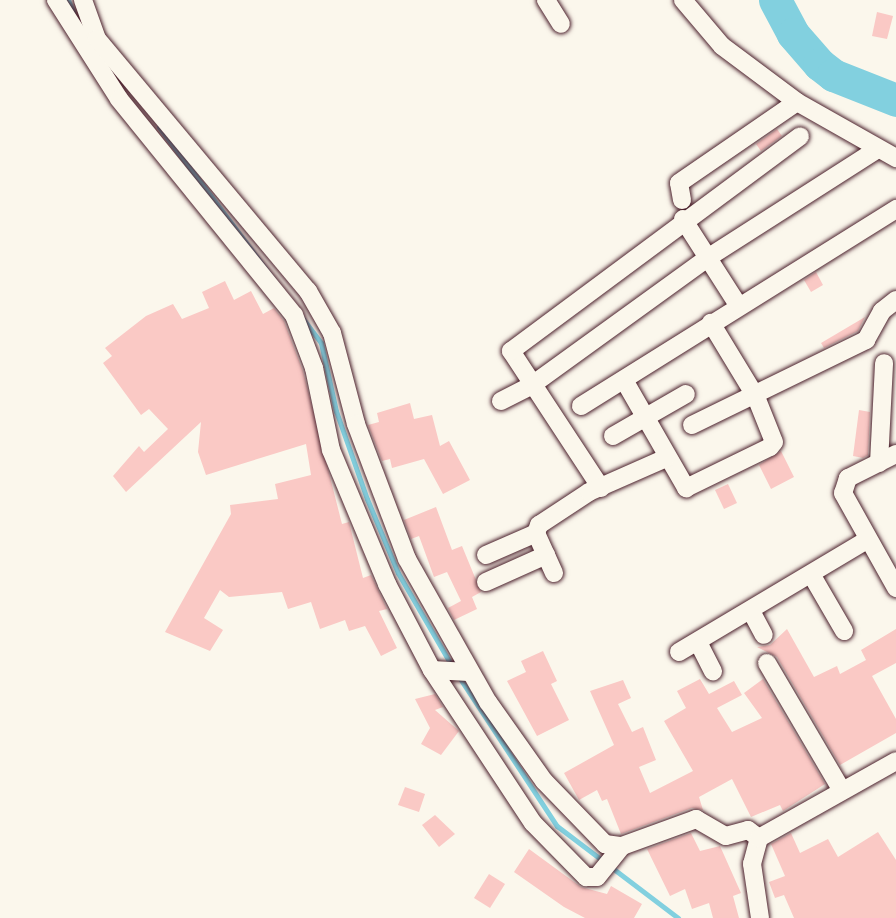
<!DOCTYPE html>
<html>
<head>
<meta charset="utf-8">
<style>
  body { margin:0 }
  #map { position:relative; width:896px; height:918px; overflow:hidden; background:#fbf7ec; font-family:Mynerve,sans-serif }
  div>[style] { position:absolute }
  .stream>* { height:5px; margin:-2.5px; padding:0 2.5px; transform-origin:2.5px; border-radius:2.5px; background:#82d0df }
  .river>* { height:33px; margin:-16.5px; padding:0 16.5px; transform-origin:16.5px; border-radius:16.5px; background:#82d0df }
  .building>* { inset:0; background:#fac9c5 }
  .roads { filter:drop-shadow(0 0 2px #4a1f2b) drop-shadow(0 0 2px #4a1f2b) }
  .minor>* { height:18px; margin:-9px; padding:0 9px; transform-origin:9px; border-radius:9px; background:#fbf7ec }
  span { translate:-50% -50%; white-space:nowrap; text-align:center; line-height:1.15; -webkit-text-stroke:4.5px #fbf7ec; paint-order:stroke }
</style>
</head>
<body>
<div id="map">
  <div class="stream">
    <i style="left:68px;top:0;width:13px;rotate:67deg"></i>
    <i style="left:159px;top:127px;width:270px;rotate:53.1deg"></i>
    <i style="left:321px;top:343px;width:70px;rotate:77.6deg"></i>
    <i style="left:336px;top:411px;width:93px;rotate:70.6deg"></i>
    <i style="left:367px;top:499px;width:80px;rotate:67.3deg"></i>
    <i style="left:398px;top:573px;width:108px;rotate:59.9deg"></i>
    <i style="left:457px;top:674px;width:182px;rotate:56.7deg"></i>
    <i style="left:557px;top:826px;width:152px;rotate:37.2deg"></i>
  </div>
  <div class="river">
    <i style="left:775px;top:0;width:38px;rotate:62deg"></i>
    <i style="left:793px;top:34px;width:40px;rotate:49deg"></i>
    <i style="left:819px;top:64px;width:18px;rotate:38deg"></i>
    <i style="left:833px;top:75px;width:68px;rotate:21.6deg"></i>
  </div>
  <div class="building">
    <i style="clip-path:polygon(877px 12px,893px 16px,887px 39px,872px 36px)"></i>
    <i style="clip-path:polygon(777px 129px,782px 136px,761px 151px,756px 144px)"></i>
    <i style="clip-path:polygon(816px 272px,823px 285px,811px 292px,804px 280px)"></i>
    <i style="clip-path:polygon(225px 281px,234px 300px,251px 291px,263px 314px,274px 308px,284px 321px,303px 371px,342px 524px,349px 522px,363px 578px,371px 575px,387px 609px,379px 611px,397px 648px,381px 656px,365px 626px,349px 631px,345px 620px,320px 629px,311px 602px,288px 609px,282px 592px,229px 597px,220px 590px,204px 618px,223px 630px,210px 651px,165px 632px,231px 514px,230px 505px,278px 499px,275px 484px,311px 475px,306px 444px,206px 475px,198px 452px,201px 422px,126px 492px,113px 476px,139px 446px,144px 452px,168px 429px,149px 409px,141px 415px,103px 363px,112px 356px,105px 348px,146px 316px,173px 304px,182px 319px,209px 308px,202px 292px)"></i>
    <i style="clip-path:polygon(865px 317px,858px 331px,824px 348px,821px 343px)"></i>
    <i style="clip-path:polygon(410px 403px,414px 419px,432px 415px,440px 446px,449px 441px,470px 480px,443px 494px,424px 459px,392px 468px,390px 459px,382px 461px,368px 425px,379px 422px,377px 413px)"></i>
    <i style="clip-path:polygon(859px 410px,870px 412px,868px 455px,863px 458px,853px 456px)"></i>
    <i style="clip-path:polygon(781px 451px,794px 477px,771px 489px,759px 465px)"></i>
    <i style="clip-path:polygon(728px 484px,737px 503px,724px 509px,715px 490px)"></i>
    <i style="clip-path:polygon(436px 507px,452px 550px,462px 546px,481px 592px,472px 597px,477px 609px,454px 620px,448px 608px,461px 601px,447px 572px,434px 577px,419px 536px,411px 539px,404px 520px)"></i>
    <i style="clip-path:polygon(787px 629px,814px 677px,837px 666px,840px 674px,866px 660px,861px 650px,896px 629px,896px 663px,872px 676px,896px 719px,896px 733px,840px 765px,777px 657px,757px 647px,770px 645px)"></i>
    <i style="clip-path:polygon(543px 651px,557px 681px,551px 684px,569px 720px,537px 736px,507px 681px,526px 672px,521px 661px)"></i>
    <i style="clip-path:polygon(700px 679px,709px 694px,734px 681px,742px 695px,717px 708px,732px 732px,762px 718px,744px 693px,763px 679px,825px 784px,783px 811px,780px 805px,751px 817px,732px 779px,699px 797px,703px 810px,692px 808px,621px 834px,607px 799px,602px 801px,597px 790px,579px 800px,564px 773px,614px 745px,590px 691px,623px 680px,631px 698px,618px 704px,632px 732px,643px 727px,656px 760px,639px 767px,650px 793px,693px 771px,664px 721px,686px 708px,677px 691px)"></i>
    <i style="clip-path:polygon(435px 694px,443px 707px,435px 710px,459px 731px,441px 755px,421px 744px,430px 728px,415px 699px)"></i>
    <i style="clip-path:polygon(405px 787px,425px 794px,419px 812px,398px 805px)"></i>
    <i style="clip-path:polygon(435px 815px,455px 834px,439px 847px,422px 825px)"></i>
    <i style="clip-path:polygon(878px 832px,896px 860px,896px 918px,794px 918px,784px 895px,775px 898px,769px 882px,785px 876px,771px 844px,791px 833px,800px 853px,828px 839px,838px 857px)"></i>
    <i style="clip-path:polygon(691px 833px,700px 851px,720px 846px,741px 893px,733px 896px,739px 918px,713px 918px,709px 903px,692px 909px,685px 889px,670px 896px,647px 849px)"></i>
    <i style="clip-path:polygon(529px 849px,581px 887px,607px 894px,611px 886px,642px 904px,634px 918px,585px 918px,564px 907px,514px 872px)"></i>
    <i style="clip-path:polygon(489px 874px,505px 884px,490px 908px,474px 898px)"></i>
  </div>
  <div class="roads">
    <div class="minor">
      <i style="left:56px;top:0;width:117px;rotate:57.5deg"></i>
      <i style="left:119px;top:99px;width:278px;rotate:51deg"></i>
      <i style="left:294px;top:315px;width:57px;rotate:69.3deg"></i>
      <i style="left:314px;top:368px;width:84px;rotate:78.3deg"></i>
      <i style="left:331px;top:450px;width:145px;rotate:67.3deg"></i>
      <i style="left:387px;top:584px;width:97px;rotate:62.4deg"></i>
      <i style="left:432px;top:670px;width:37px;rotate:3deg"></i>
      <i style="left:83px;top:0;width:41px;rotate:70.3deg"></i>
      <i style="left:97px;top:39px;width:329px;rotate:50.1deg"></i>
      <i style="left:308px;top:291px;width:48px;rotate:60.3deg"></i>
      <i style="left:332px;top:333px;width:94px;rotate:75.2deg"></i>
      <i style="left:356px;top:424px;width:144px;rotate:69.3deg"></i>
      <i style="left:407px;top:559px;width:164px;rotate:60.5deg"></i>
      <i style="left:488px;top:702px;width:97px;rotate:54.7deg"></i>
      <i style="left:544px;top:781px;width:88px;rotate:45.9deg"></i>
      <i style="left:605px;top:844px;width:17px;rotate:7deg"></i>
      <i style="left:622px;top:846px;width:79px;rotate:-20deg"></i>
      <i style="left:696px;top:819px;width:34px;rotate:30deg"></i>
      <i style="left:726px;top:836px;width:23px;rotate:-15deg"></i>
      <i style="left:748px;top:830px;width:14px;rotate:36deg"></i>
      <i style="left:546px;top:0;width:28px;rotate:58deg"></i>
      <i style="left:683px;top:0;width:60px;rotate:49.7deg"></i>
      <i style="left:722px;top:46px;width:94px;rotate:36.7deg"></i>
      <i style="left:797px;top:102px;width:114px;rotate:29.5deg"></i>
      <i style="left:682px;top:200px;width:17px;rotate:-100deg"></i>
      <i style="left:679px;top:183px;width:143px;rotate:-34.5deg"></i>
      <i style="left:683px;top:219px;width:102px;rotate:57.4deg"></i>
      <i style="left:624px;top:380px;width:125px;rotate:60.1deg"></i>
      <i style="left:686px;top:488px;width:93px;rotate:-26deg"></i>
      <i style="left:770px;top:447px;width:6px;rotate:-51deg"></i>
      <i style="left:774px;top:442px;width:48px;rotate:-111.8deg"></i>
      <i style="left:756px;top:397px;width:87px;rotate:-121.3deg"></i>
      <i style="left:501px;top:401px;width:35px;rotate:-27deg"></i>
      <i style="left:532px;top:385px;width:218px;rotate:-35.9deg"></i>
      <i style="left:709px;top:257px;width:201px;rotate:-32.6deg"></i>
      <i style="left:581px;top:406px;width:372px;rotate:-32deg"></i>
      <i style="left:692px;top:425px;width:194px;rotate:-26deg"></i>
      <i style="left:866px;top:340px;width:33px;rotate:-61deg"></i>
      <i style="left:882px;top:311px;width:18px;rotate:-38deg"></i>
      <i style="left:613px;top:436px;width:84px;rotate:-29.9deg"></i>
      <i style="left:896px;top:454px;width:54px;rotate:153.4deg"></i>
      <i style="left:848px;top:478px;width:16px;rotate:108deg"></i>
      <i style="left:843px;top:493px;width:109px;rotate:60.8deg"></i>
      <i style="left:879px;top:463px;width:100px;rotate:-87.1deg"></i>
      <i style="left:601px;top:488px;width:164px;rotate:-123.3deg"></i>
      <i style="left:511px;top:351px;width:360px;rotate:-36.6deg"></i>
      <i style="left:486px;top:555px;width:55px;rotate:-23.7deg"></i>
      <i style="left:554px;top:573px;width:44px;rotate:-114.2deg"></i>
      <i style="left:536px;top:533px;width:9px;rotate:-69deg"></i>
      <i style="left:539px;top:525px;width:60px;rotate:-33.4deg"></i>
      <i style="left:589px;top:492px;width:84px;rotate:-23.8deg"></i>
      <i style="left:811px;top:574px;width:66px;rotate:59.9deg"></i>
      <i style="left:486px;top:582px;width:66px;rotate:-24.2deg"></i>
      <i style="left:751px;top:611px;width:27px;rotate:62deg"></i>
      <i style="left:698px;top:642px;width:33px;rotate:63deg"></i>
      <i style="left:679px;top:652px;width:219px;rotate:-30.8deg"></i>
      <i style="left:767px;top:663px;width:148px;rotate:59.6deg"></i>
      <i style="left:432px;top:670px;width:183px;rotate:56.6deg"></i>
      <i style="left:533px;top:823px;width:76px;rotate:45.5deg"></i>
      <i style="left:586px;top:877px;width:11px"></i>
      <i style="left:597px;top:877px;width:40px;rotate:-51deg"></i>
      <i style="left:760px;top:918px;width:55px;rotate:-98.4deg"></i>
      <i style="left:752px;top:864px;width:27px;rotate:-75deg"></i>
      <i style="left:759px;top:838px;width:157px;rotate:-29.3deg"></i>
    </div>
  </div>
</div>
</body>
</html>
